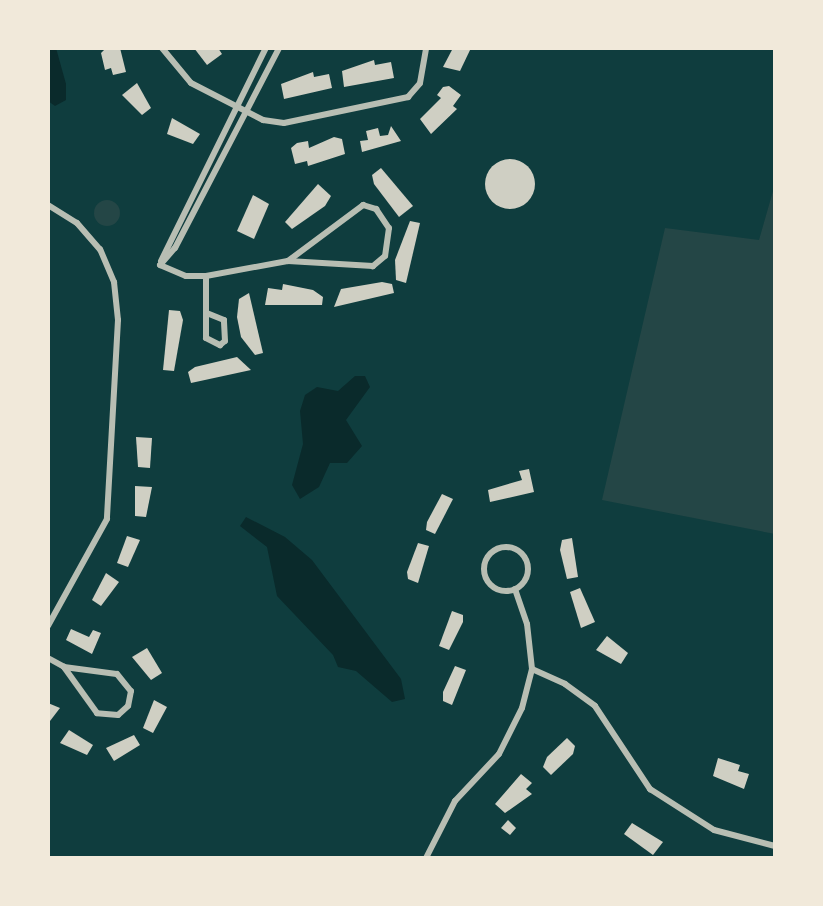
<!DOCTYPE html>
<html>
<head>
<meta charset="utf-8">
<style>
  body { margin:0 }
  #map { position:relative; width:823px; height:906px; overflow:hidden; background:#0f3d3e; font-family:Figtree,sans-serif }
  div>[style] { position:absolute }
  .green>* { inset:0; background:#244646 }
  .round { border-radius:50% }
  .water>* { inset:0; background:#0a2a2b }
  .building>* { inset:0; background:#cfcfc3 }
  .minor>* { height:6px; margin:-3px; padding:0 3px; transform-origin:3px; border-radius:3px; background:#b8beb3 }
  .minor>.ring { margin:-3px; padding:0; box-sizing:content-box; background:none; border:6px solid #b8beb3; border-radius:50% }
  span { translate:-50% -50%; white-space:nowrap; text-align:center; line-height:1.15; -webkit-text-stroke:7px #f1e9da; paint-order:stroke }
  .frame { position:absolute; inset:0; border:50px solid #f1e9da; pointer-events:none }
</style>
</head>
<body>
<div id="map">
  <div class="green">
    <i style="clip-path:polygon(775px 184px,775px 534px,602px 500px,665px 228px,759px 240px)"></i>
    <i class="round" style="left:94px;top:200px;width:26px;height:26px"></i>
  </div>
  <div class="water">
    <i style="clip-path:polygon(48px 48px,56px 48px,66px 84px,66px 100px,55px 106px,48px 101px)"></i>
    <i style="clip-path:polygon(355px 376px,365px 376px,370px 387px,346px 420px,362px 446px,347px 463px,330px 463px,319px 487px,300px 499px,292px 485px,303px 444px,300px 411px,305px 395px,317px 387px,338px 391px)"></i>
    <i style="clip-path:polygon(246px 517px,285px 537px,312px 560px,401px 679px,405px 699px,392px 702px,356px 671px,338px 667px,333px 655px,277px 596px,267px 547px,240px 526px)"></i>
  </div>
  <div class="building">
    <i style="clip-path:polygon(106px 48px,120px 48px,126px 72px,113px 75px,111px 68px,105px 70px,101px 53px)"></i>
    <i style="clip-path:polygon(194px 48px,218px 48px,222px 54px,207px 65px)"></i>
    <i style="clip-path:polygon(453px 48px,471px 48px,460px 71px,443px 67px)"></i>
    <i style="clip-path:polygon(374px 60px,375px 65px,391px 62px,394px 78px,344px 87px,342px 71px)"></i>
    <i style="clip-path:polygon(313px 72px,314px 77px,329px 74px,332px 88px,284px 99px,281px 84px)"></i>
    <i style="clip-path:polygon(137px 83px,151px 108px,142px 115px,122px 95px)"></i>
    <i style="clip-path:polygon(449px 86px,461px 95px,453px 106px,457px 109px,431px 134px,420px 119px,441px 98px,437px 95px,443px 87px)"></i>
    <i style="clip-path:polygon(172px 118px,200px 134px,193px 144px,167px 134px)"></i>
    <i style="clip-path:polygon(391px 126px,401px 141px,362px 152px,360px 141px,368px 140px,366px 131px,378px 128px,380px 136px,388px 135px)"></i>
    <i style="clip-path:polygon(334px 137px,342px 139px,345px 154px,308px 166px,307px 161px,295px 164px,291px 148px,297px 143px,308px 141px,309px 148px)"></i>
    <i class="round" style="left:485px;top:159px;width:50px;height:50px"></i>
    <i style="clip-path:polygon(381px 168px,413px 206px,399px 217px,374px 184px,372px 175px)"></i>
    <i style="clip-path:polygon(318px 184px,331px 196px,325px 206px,292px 229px,285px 222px)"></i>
    <i style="clip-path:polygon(253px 195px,269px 204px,254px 239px,237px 231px)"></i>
    <i style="clip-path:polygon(410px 221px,420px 223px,406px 283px,396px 280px,395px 260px)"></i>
    <i style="clip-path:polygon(382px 282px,392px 284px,394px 293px,334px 307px,341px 289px)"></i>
    <i style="clip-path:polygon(283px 284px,313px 290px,323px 297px,322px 305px,265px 305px,268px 288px,282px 290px)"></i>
    <i style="clip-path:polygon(249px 293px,263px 353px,255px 355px,241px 337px,237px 317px,239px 299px)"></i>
    <i style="clip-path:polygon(169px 310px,180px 311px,183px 320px,174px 371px,163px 370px)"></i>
    <i style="clip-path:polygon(237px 357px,251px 370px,191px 383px,188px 372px,195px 367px)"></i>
    <i style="clip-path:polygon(136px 437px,152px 438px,150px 468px,138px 467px)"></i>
    <i style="clip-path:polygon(529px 469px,534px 492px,490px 502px,488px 490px,522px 480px,519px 471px)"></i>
    <i style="clip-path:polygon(135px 486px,152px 487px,146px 517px,135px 516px)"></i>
    <i style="clip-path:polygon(442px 494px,453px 499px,435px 534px,426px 530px,427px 522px)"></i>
    <i style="clip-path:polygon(127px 536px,140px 540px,128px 567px,117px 563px)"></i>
    <i style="clip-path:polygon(572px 538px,578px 577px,567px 579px,560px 550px,562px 540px)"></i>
    <i style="clip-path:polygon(418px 543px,429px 546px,418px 583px,408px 579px,407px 572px)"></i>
    <i style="clip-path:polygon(106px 573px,119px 582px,101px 606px,92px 600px)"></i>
    <i style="clip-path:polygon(580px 588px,595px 622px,581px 628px,570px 592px)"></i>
    <i style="clip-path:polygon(452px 611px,463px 615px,463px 622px,449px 650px,439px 646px)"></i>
    <i style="clip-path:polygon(71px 629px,89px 637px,93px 630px,101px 633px,92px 654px,66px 640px)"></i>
    <i style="clip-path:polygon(607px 636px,628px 653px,621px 664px,596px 650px)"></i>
    <i style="clip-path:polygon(147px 648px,162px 673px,151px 680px,132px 657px)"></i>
    <i style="clip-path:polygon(455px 666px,466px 670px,452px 705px,443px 701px,443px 692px)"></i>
    <i style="clip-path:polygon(154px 700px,167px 707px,153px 733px,143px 728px)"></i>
    <i style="clip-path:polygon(48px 703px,60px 708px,50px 721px,48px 720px)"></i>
    <i style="clip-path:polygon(69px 730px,93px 745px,87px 755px,60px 743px)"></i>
    <i style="clip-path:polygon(134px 735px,140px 745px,114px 761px,106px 748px)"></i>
    <i style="clip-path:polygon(567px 738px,575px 746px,573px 754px,551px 775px,543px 767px,547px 757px)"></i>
    <i style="clip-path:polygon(718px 758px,740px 765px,738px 771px,749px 774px,744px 789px,713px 776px)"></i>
    <i style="clip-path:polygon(521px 774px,532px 783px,526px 789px,532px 794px,505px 813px,495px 804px)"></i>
    <i style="clip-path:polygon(508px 820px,516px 828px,510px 835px,501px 828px)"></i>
    <i style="clip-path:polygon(632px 823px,663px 842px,653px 855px,624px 834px)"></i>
  </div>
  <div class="minor">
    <i style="left:162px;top:48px;width:45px;rotate:50.4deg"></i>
    <i style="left:191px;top:83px;width:81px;rotate:27.2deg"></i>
    <i style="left:263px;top:120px;width:21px;rotate:8deg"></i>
    <i style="left:284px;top:123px;width:127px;rotate:-11.8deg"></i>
    <i style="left:408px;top:97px;width:18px;rotate:-49deg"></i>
    <i style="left:420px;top:83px;width:36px;rotate:-80deg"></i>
    <i style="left:48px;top:205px;width:34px;rotate:32deg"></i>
    <i style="left:77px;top:223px;width:35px;rotate:49deg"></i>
    <i style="left:100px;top:249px;width:36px;rotate:67deg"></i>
    <i style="left:114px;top:282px;width:38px;rotate:84deg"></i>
    <i style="left:118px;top:320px;width:199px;rotate:93.2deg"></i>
    <i style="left:107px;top:519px;width:122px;rotate:118.9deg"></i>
    <i style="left:161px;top:261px;width:237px;rotate:-63.8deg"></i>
    <i style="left:160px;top:265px;width:28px;rotate:23deg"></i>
    <i style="left:186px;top:276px;width:20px"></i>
    <i style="left:206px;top:276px;width:83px;rotate:-10.4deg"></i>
    <i style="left:288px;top:261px;width:94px;rotate:-36.7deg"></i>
    <i style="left:363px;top:205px;width:14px;rotate:17deg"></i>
    <i style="left:376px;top:209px;width:23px;rotate:56deg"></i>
    <i style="left:389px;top:228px;width:28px;rotate:98deg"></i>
    <i style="left:385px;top:256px;width:16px;rotate:140deg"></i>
    <i style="left:373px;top:266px;width:85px;rotate:-176.6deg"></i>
    <i style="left:160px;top:265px;width:23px;rotate:-49deg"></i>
    <i style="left:175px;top:248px;width:225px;rotate:-62.5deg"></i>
    <i style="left:206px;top:276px;width:62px;rotate:90deg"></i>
    <i style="left:206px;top:338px;width:16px;rotate:27deg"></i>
    <i style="left:220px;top:345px;width:6px;rotate:-39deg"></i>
    <i style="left:225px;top:341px;width:21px;rotate:-93deg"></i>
    <i style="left:224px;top:320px;width:18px;rotate:-158deg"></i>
    <i class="ring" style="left:484px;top:547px;width:38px;height:38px"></i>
    <i style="left:48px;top:658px;width:18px;rotate:29deg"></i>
    <i style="left:64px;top:667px;width:53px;rotate:7.5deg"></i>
    <i style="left:117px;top:674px;width:22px;rotate:51deg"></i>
    <i style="left:131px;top:691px;width:15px;rotate:101deg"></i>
    <i style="left:128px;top:706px;width:13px;rotate:138deg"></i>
    <i style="left:118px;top:715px;width:21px;rotate:-175deg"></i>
    <i style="left:97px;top:713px;width:57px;rotate:-125.7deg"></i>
    <i style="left:532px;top:669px;width:36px;rotate:24deg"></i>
    <i style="left:565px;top:684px;width:37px;rotate:36deg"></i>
    <i style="left:595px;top:706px;width:100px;rotate:56.5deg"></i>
    <i style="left:650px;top:789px;width:76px;rotate:32.6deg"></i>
    <i style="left:714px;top:830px;width:63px;rotate:14.7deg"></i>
    <i style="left:426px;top:858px;width:64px;rotate:-63deg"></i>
    <i style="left:455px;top:801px;width:64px;rotate:-46.9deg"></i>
    <i style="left:499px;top:754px;width:51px;rotate:-63.4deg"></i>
    <i style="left:522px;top:708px;width:40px;rotate:-75.6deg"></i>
    <i style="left:532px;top:669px;width:45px;rotate:-96.3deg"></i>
    <i style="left:527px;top:624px;width:37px;rotate:-109deg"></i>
  </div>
  <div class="frame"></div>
</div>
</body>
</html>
